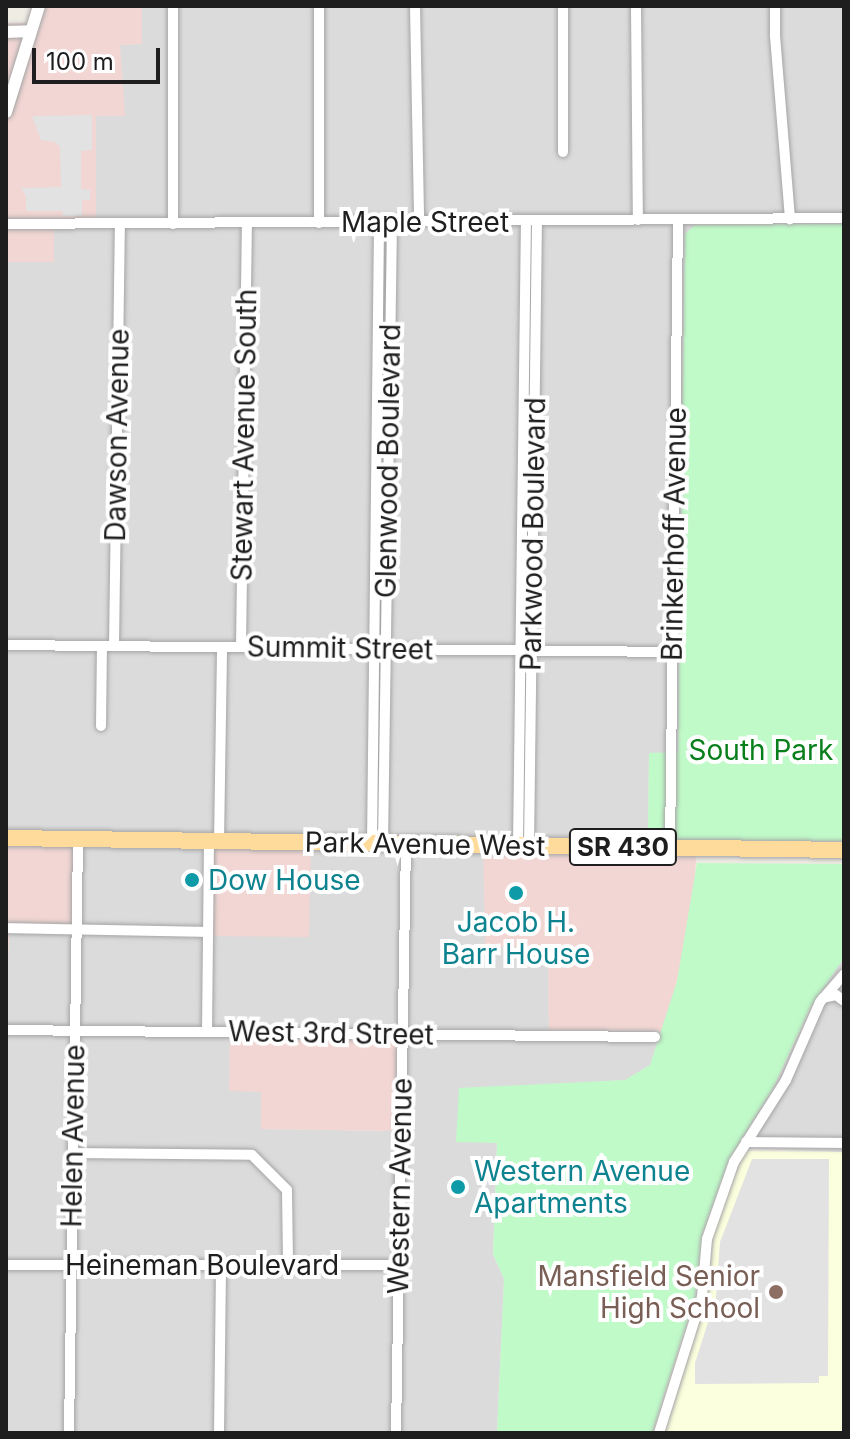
<!DOCTYPE html>
<html>
<head>
<meta charset="utf-8">
<style>
  body { margin:0 }
  #map { position:relative; width:850px; height:1439px; overflow:hidden; background:#efece4; font-family:Inter,sans-serif }
  div>[style] { position:absolute }
  .residential>* { inset:0; background:#dcdbdb }
  .commercial>* { inset:0; background:#f1d6d3 }
  .education>* { inset:0; background:#fcffdd }
  .park>* { inset:0; background:#c0fac9 }
  .parking>* { inset:0; background:#e2e2e2 }
  .roads { filter:drop-shadow(0 0 2px #a5a5a5) drop-shadow(0 0 2px #a5a5a5) }
  .minor>* { height:10px; margin:-5px; padding:0 5px; transform-origin:5px; border-radius:5px; background:#fff }
  .tertiary>* { height:12px; margin:-6px; padding:0 6px; transform-origin:6px; border-radius:6px; background:#fff }
  .primary>* { height:16px; margin:-8px; padding:0 8px; transform-origin:8px; border-radius:8px; background:#fedb9a }
  .dots>* { width:22px; height:22px; translate:-50% -50%; box-sizing:border-box; border:4px solid #fff; border-radius:50% }
  span { translate:-50% -50%; white-space:nowrap; text-align:center; line-height:1.15; -webkit-text-stroke:8px #fff; paint-order:stroke }
  .shield-label span { padding:2px 6px; background:#fff; border:2px solid; border-radius:6px; -webkit-text-stroke-width:0 }
  .shield-label { font-size:26px; color:#1e1e1e; font-weight:700 }
  .street-label { font-size:28px; color:#1e1e1e }
  .park-label { font-size:28px; color:#097f1c }
  .culture-label { font-size:28px; color:#0d838f }
  .left { translate:0 -50%; text-align:left }
  .education-label { font-size:28px; color:#785e54 }
  .right { translate:-100% -50%; text-align:right }
  .frame { position:absolute; inset:0; border:8px solid #1e1e1e; pointer-events:none }
  .scale { position:absolute; left:32px; top:48px; width:128px; height:36px; box-sizing:border-box; border:4px solid #1e1e1e; border-top:0; padding-left:10px; font-size:24px; line-height:28px; white-space:nowrap; color:#1e1e1e; -webkit-text-stroke:6px #fff; paint-order:stroke }
</style>
</head>
<body>
<div id="map">
  <div class="residential">
    <i style="clip-path:polygon(evenodd,142px 6px,844px 6px,844px 224px,695px 225px,678px 753px,649px 753px,648px 840px,485px 946px,548px 947px,549px 1030px,663px 1031px,650px 1065px,626px 1080px,578px 1083px,497px 1143px,493px 1254px,504px 1279px,497px 1433px,6px 1433px,6px 997px,9px 925px,6px 832px,6px 262px,53px 262px,53px 219px,96px 219px,96px 116px,124px 93px,121px 93px,120px 45px,142px 44px,142px 6px,261px 1091px,395px 1131px,261px 1129px,261px 1091px)"></i>
    <i style="clip-path:polygon(844px 958px,844px 1152px,735px 1148px,773px 1088px,818px 993px)"></i>
  </div>
  <div class="commercial">
    <i style="clip-path:polygon(32px 6px,142px 6px,142px 44px,120px 45px,125px 116px,96px 116px,96px 219px,54px 219px,54px 262px,6px 262px,6px 23px,27px 23px)"></i>
    <i style="clip-path:polygon(6px 832px,83px 832px,80px 925px,10px 925px,6px 997px)"></i>
    <i style="clip-path:polygon(212px 836px,311px 838px,309px 937px,211px 936px)"></i>
    <i style="clip-path:polygon(483px 838px,697px 841px,694px 892px,677px 981px,663px 1031px,549px 1030px,548px 947px,485px 947px)"></i>
    <i style="clip-path:polygon(230px 1038px,397px 1040px,396px 1131px,261px 1129px,261px 1092px,229px 1091px)"></i>
  </div>
  <div class="education">
    <i style="clip-path:polygon(745px 1151px,844px 1152px,844px 1433px,665px 1433px,707px 1299px,714px 1231px)"></i>
  </div>
  <div class="park">
    <i style="clip-path:polygon(844px 224px,844px 841px,648px 840px,649px 753px,678px 752px,685px 234px,695px 225px)"></i>
    <i style="clip-path:polygon(697px 863px,844px 864px,844px 958px,811px 1006px,773px 1088px,729px 1159px,702px 1234px,695px 1297px,652px 1433px,497px 1433px,504px 1279px,493px 1254px,497px 1143px,456px 1142px,459px 1088px,625px 1080px,650px 1065px,677px 981px)"></i>
  </div>
  <div class="parking">
    <i style="clip-path:polygon(92px 115px,92px 150px,81px 151px,81px 189px,90px 190px,90px 200px,82px 200px,82px 216px,63px 216px,62px 211px,26px 211px,26px 196px,21px 188px,61px 187px,60px 147px,55px 142px,41px 140px,32px 116px)"></i>
    <i style="clip-path:polygon(752px 1159px,829px 1159px,828px 1376px,819px 1376px,819px 1383px,695px 1384px,695px 1363px,716px 1297px,720px 1242px)"></i>
  </div>
  <div class="roads">
    <div class="minor">
      <i style="left:173px;top:6px;width:218px;rotate:90deg"></i>
      <i style="left:415px;top:6px;width:216px;rotate:88.9deg"></i>
      <i style="left:636px;top:6px;width:214px;rotate:89.5deg"></i>
      <i style="left:775px;top:6px;width:30px;rotate:90deg"></i>
      <i style="left:775px;top:36px;width:184px;rotate:85.3deg"></i>
      <i style="left:563px;top:152px;width:146px;rotate:-90deg"></i>
      <i style="left:319px;top:223px;width:217px;rotate:-90deg"></i>
      <i style="left:6px;top:224px;width:838px;rotate:-0.41deg"></i>
      <i style="left:6px;top:645px;width:667px;rotate:0.6deg"></i>
      <i style="left:114px;top:646px;width:422px;rotate:-89.2deg"></i>
      <i style="left:241px;top:647px;width:424px;rotate:-89.2deg"></i>
      <i style="left:101px;top:726px;width:80px;rotate:-89.3deg"></i>
      <i style="left:219px;top:842px;width:195px;rotate:-89.1deg"></i>
      <i style="left:372px;top:843px;width:620px;rotate:-89.35deg"></i>
      <i style="left:383px;top:843px;width:621px;rotate:-89.17deg"></i>
      <i style="left:518px;top:846px;width:625px;rotate:-89.27deg"></i>
      <i style="left:529px;top:846px;width:625px;rotate:-89.27deg"></i>
      <i style="left:670px;top:848px;width:628px;rotate:-89.27deg"></i>
      <i style="left:6px;top:928px;width:201px;rotate:1.1deg"></i>
      <i style="left:823px;top:998px;width:13px;rotate:-13deg"></i>
      <i style="left:836px;top:995px;width:10px;rotate:37deg"></i>
      <i style="left:6px;top:1030px;width:649px;rotate:0.62deg"></i>
      <i style="left:207px;top:1032px;width:191px;rotate:-89.4deg"></i>
      <i style="left:746px;top:1142px;width:98px;rotate:0.6deg"></i>
      <i style="left:73px;top:1153px;width:179px;rotate:0.6deg"></i>
      <i style="left:252px;top:1155px;width:49px;rotate:45deg"></i>
      <i style="left:287px;top:1190px;width:75px;rotate:89.2deg"></i>
      <i style="left:6px;top:1265px;width:393px"></i>
      <i style="left:69px;top:1433px;width:594px;rotate:-89.13deg"></i>
      <i style="left:219px;top:1433px;width:168px;rotate:-89.3deg"></i>
      <i style="left:396px;top:1433px;width:589px;rotate:-89.03deg"></i>
      <i style="left:659px;top:1433px;width:143px;rotate:-72.5deg"></i>
      <i style="left:702px;top:1297px;width:58px;rotate:-85.1deg"></i>
      <i style="left:707px;top:1239px;width:82px;rotate:-70.7deg"></i>
      <i style="left:734px;top:1162px;width:97px;rotate:-57.6deg"></i>
      <i style="left:786px;top:1080px;width:85px;rotate:-66.4deg"></i>
      <i style="left:820px;top:1002px;width:37px;rotate:-49deg"></i>
    </div>
    <div class="tertiary">
      <i style="left:6px;top:32px;width:25px;rotate:-2deg"></i>
      <i style="left:6px;top:112px;width:111px;rotate:-72.7deg"></i>
    </div>
    <div class="primary">
      <i style="left:6px;top:838px;width:838px;rotate:0.82deg"></i>
    </div>
  </div>
  <div class="dots">
    <i style="left:192px;top:880px;background:#0f9aa8"></i>
    <i style="left:516px;top:893px;background:#0f9aa8"></i>
    <i style="left:458px;top:1187px;background:#0f9aa8"></i>
    <i style="left:776px;top:1292px;background:#8d6e63"></i>
  </div>
  <div class="shield-label">
    <span style="left:623px;top:847px">SR 430</span>
  </div>
  <div class="street-label">
    <span style="left:425px;top:222px">Maple Street</span>
    <span style="left:117px;top:435px;rotate:-89deg">Dawson Avenue</span>
    <span style="left:244px;top:435px;rotate:-89deg">Stewart Avenue South</span>
    <span style="left:388px;top:461px;rotate:-89deg">Glenwood Boulevard</span>
    <span style="left:533px;top:534px;rotate:-89deg">Parkwood Boulevard</span>
    <span style="left:674px;top:534px;rotate:-89deg">Brinkerhoff Avenue</span>
    <span style="left:340px;top:648px;rotate:1deg">Summit Street</span>
    <span style="left:425px;top:844px;rotate:1deg">Park Avenue West</span>
    <span style="left:331px;top:1033px;rotate:1deg">West 3rd Street</span>
    <span style="left:73px;top:1136px;rotate:-89deg">Helen Avenue</span>
    <span style="left:400px;top:1186px;rotate:-89deg">Western Avenue</span>
    <span style="left:202px;top:1265px">Heineman Boulevard</span>
  </div>
  <div class="park-label">
    <span style="left:761px;top:750px">South Park</span>
  </div>
  <div class="culture-label">
    <span class="left" style="left:208px;top:880px">Dow House</span>
    <span style="left:516px;top:938px">Jacob H.<br>Barr House</span>
    <span class="left" style="left:474px;top:1187px">Western Avenue<br>Apartments</span>
  </div>
  <div class="education-label">
    <span class="right" style="left:760px;top:1292px">Mansfield Senior<br>High School</span>
  </div>
  <div class="frame"></div>
  <div class="scale">100 m</div>
</div>
</body>
</html>
